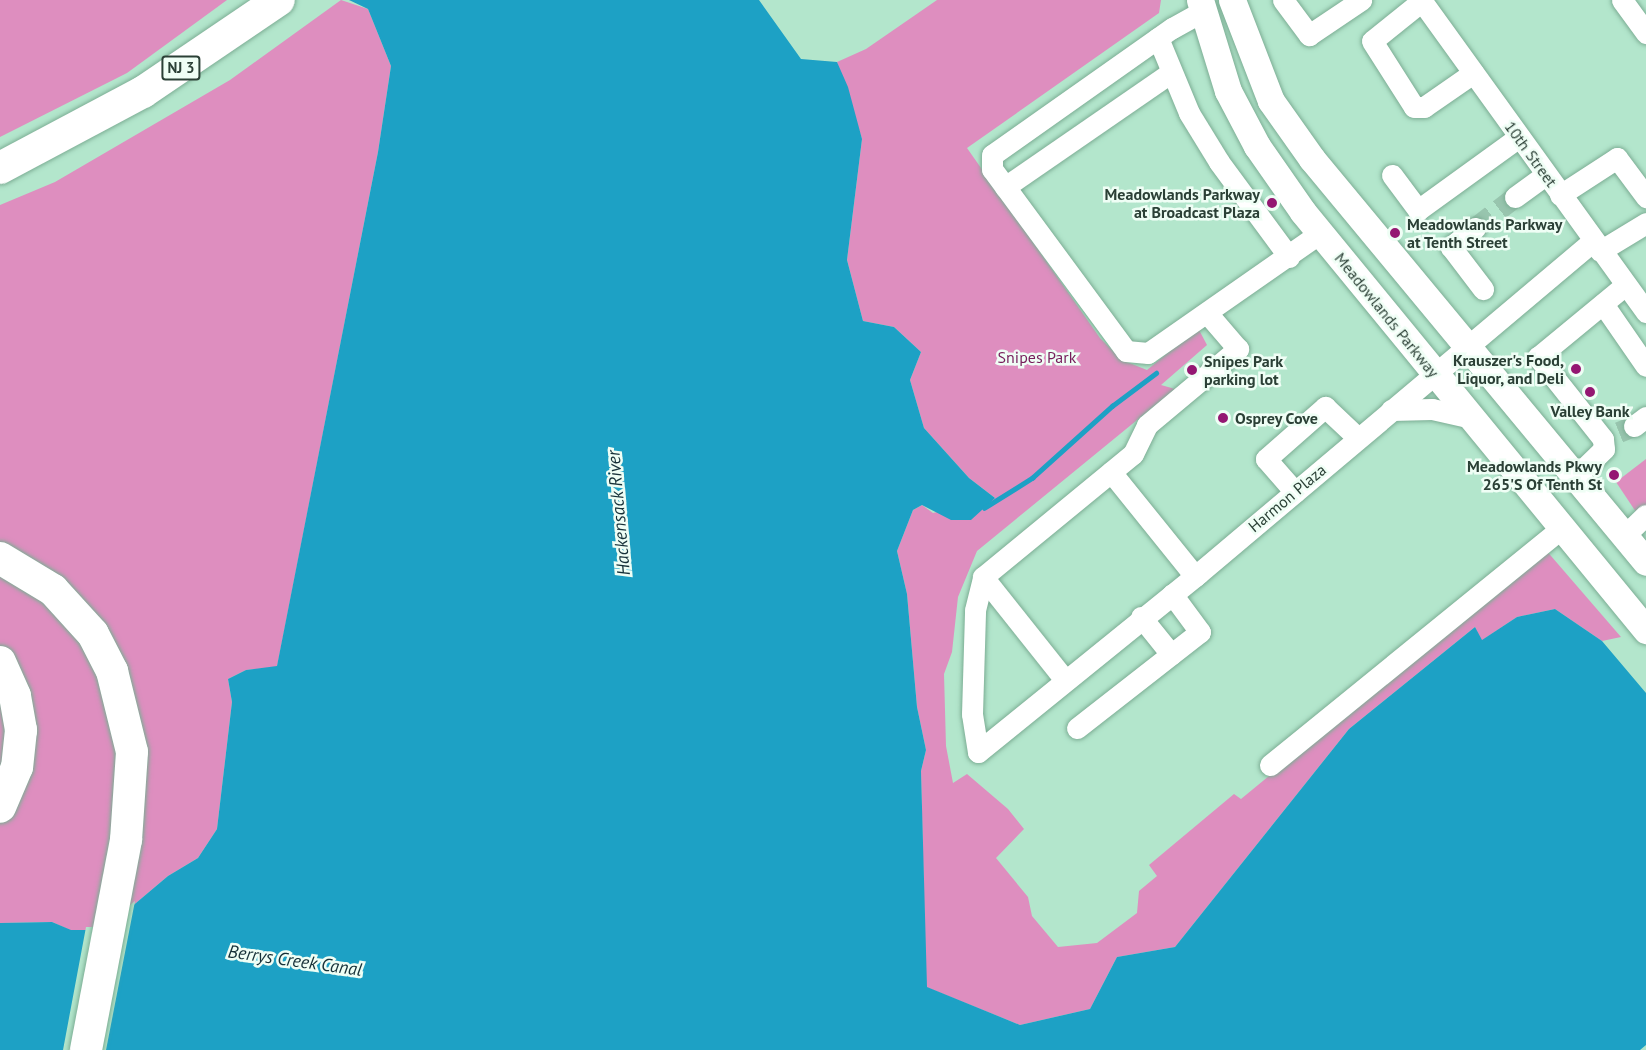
<!DOCTYPE html>
<html>
<head>
<meta charset="utf-8">
<style>
  body { margin:0 }
  #map { position:relative; width:1646px; height:1050px; overflow:hidden; background:#b3e6cc; font-family:"PT Sans",sans-serif }
  div>[style] { position:absolute }
  .green>* { inset:0; background:#de8ebf }
  .water>* { inset:0; background:#1da1c5 }
  .pier>* { inset:0; background:#b3e6cc }
  .stream>* { height:4.5px; margin:-2.25px; padding:0 2.25px; transform-origin:2.25px; border-radius:2.25px; background:#1da1c5 }
  .minor-tunnel>* { height:21px; margin-top:-10.5px; transform-origin:0; background:repeating-linear-gradient(90deg,#98c5ae 0 21px,transparent 0 31px) }
  .roads { filter:drop-shadow(0 0 2px #7cad94) drop-shadow(0 0 2px #7cad94) }
  .minor>* { height:21px; margin:-10.5px; padding:0 10.5px; transform-origin:10.5px; border-radius:10.5px; background:#fff }
  .major>* { height:27px; margin:-13.5px; padding:0 13.5px; transform-origin:13.5px; border-radius:13.5px; background:#fff }
  .highway>* { height:32px; margin:-16px; padding:0 16px; transform-origin:16px; border-radius:16px; background:#fff }
  .dots>* { width:16px; height:16px; translate:-50% -50%; box-sizing:border-box; border:3px solid #effef5; border-radius:50% }
  span { translate:-50% -50%; white-space:nowrap; text-align:center; line-height:1.15; -webkit-text-stroke:5px #effef5; paint-order:stroke }
  .shield-label span { padding:2px 4px; background:#effef5; border:2px solid; border-radius:4px; -webkit-text-stroke-width:0 }
  .shield-label { font-size:15px; color:#2b4036; font-weight:700 }
  .street-label { font-size:16px; color:#2b4036 }
  .poi-label { font-size:16px; color:#2b4036; font-weight:700 }
  .right { translate:-100% -50%; text-align:right }
  .left { translate:0 -50%; text-align:left }
  .park-label { font-size:16px; color:#761d5b }
  .water-label { font-size:18px; color:#163038; font-style:italic }
</style>
</head>
<body>
<div id="map">
  <div class="green">
    <i style="clip-path:polygon(0 0,227px 0,127px 73px,0 137px)"></i>
    <i style="clip-path:polygon(341px 0,368px 9px,391px 66px,378px 152px,277px 667px,246px 670px,228px 679px,232px 702px,217px 829px,198px 858px,168px 876px,104px 930px,70px 930px,52px 922px,0 923px,0 205px,55px 182px,230px 80px)"></i>
    <i style="clip-path:polygon(937px 0,1161px 0,1159px 13px,967px 148px,1100px 338px,1122px 360px,1147px 370px,1198px 328px,1207px 345px,1161px 385px,1175px 389px,977px 551px,958px 597px,952px 652px,944px 674px,946px 746px,953px 783px,967px 774px,1008px 809px,1024px 829px,996px 858px,1028px 897px,1032px 916px,1058px 947px,1097px 943px,1137px 913px,1139px 891px,1157px 876px,1149px 865px,1234px 794px,1241px 799px,1545px 549px,1621px 637px,1602px 641px,1555px 609px,1517px 617px,1481px 641px,1475px 627px,1349px 729px,1175px 947px,1117px 957px,1090px 1009px,1020px 1025px,926px 987px,921px 771px,926px 750px,917px 707px,907px 594px,897px 551px,913px 510px,922px 505px,933px 513px,995px 498px,969px 478px,924px 428px,910px 380px,921px 352px,894px 327px,863px 321px,847px 260px,862px 139px,837px 62px,866px 49px)"></i>
    <i style="clip-path:polygon(1646px 459px,1646px 527px,1616px 482px)"></i>
  </div>
  <div class="water">
    <i style="clip-path:polygon(349px 0,759px 0,801px 59px,837px 62px,848px 87px,862px 139px,847px 260px,863px 321px,894px 327px,921px 352px,910px 380px,924px 428px,969px 478px,995px 498px,971px 520px,951px 520px,922px 505px,913px 510px,897px 551px,907px 594px,917px 707px,926px 750px,921px 771px,927px 987px,1020px 1025px,1090px 1009px,1117px 957px,1175px 947px,1349px 729px,1475px 627px,1482px 640px,1517px 617px,1555px 609px,1602px 641px,1646px 693px,1646px 1045px,1640px 1050px,0 1050px,0 923px,52px 922px,71px 930px,104px 930px,168px 876px,198px 858px,217px 829px,232px 702px,228px 679px,246px 670px,277px 666px,378px 152px,391px 66px,368px 9px)"></i>
  </div>
  <div class="pier">
    <i style="clip-path:polygon(135px 901px,106px 1050px,63px 1050px,86px 927px,103px 927px)"></i>
  </div>
  <div class="stream">
    <i style="left:984px;top:508px;width:57px;rotate:-32deg"></i>
    <i style="left:1032px;top:478px;width:108px;rotate:-42deg"></i>
    <i style="left:1112px;top:406px;width:55px;rotate:-36.9deg"></i>
  </div>
  <div class="minor-tunnel">
    <i style="left:1475px;top:228px;width:51px;rotate:-37.8deg"></i>
    <i style="left:1619px;top:432px;width:16px;rotate:-22deg"></i>
  </div>
  <div class="roads">
    <div class="minor">
      <i style="left:1283px;top:0;width:44px;rotate:53.4deg"></i>
      <i style="left:1309px;top:35px;width:63px;rotate:-33.9deg"></i>
      <i style="left:1421px;top:0;width:385px;rotate:54.2deg"></i>
      <i style="left:1423px;top:0;width:65px;rotate:141.2deg"></i>
      <i style="left:1372px;top:41px;width:78px;rotate:57.5deg"></i>
      <i style="left:1414px;top:107px;width:10px"></i>
      <i style="left:1424px;top:107px;width:60px;rotate:-34.8deg"></i>
      <i style="left:1622px;top:0;width:41px;rotate:54deg"></i>
      <i style="left:1203px;top:11px;width:35px;rotate:151deg"></i>
      <i style="left:1172px;top:28px;width:220px;rotate:144.8deg"></i>
      <i style="left:992px;top:155px;width:14px;rotate:90deg"></i>
      <i style="left:992px;top:169px;width:226px;rotate:53.6deg"></i>
      <i style="left:1126px;top:351px;width:22px;rotate:5deg"></i>
      <i style="left:1148px;top:353px;width:210px;rotate:-34.9deg"></i>
      <i style="left:1158px;top:38px;width:81px;rotate:67.5deg"></i>
      <i style="left:1189px;top:113px;width:57px;rotate:58.5deg"></i>
      <i style="left:1219px;top:162px;width:118px;rotate:53.6deg"></i>
      <i style="left:1392px;top:175px;width:44px;rotate:53.4deg"></i>
      <i style="left:1418px;top:210px;width:125px;rotate:-35.9deg"></i>
      <i style="left:1005px;top:187px;width:201px;rotate:-34.6deg"></i>
      <i style="left:1560px;top:195px;width:68px;rotate:-33deg"></i>
      <i style="left:1617px;top:158px;width:49px;rotate:53.4deg"></i>
      <i style="left:1515px;top:197px;width:37px;rotate:-36deg"></i>
      <i style="left:1475px;top:228px;width:31px;rotate:142deg"></i>
      <i style="left:1451px;top:247px;width:53px;rotate:52.7deg"></i>
      <i style="left:1600px;top:251px;width:54px;rotate:-31.3deg"></i>
      <i style="left:1603px;top:304px;width:75px;rotate:55.3deg"></i>
      <i style="left:1391px;top:410px;width:41px;rotate:-1.4deg"></i>
      <i style="left:1432px;top:409px;width:41px;rotate:12.7deg"></i>
      <i style="left:1634px;top:426px;width:15px;rotate:-37deg"></i>
      <i style="left:1111px;top:472px;width:134px;rotate:51.1deg"></i>
      <i style="left:1576px;top:476px;width:39px;rotate:-44deg"></i>
      <i style="left:1604px;top:449px;width:10px;rotate:-96deg"></i>
      <i style="left:1603px;top:439px;width:105px;rotate:-128.4deg"></i>
      <i style="left:1538px;top:357px;width:112px;rotate:-39.5deg"></i>
      <i style="left:1295px;top:492px;width:44px;rotate:-131.3deg"></i>
      <i style="left:1266px;top:459px;width:79px;rotate:-41.4deg"></i>
      <i style="left:1325px;top:407px;width:45px;rotate:43.2deg"></i>
      <i style="left:1624px;top:536px;width:30px;rotate:-44deg"></i>
      <i style="left:983px;top:577px;width:132px;rotate:51.5deg"></i>
      <i style="left:1141px;top:617px;width:48px;rotate:51deg"></i>
      <i style="left:1077px;top:728px;width:156px;rotate:-38deg"></i>
      <i style="left:1200px;top:632px;width:47px;rotate:-126.4deg"></i>
      <i style="left:978px;top:752px;width:284px;rotate:-39deg"></i>
      <i style="left:1199px;top:573px;width:515px;rotate:-40.12deg"></i>
      <i style="left:978px;top:752px;width:38px;rotate:-99deg"></i>
      <i style="left:972px;top:714px;width:104px;rotate:-88.3deg"></i>
      <i style="left:975px;top:610px;width:34px;rotate:-76deg"></i>
      <i style="left:983px;top:577px;width:194px;rotate:-39.4deg"></i>
      <i style="left:1133px;top:454px;width:32px;rotate:-64deg"></i>
      <i style="left:1147px;top:425px;width:119px;rotate:-39.9deg"></i>
      <i style="left:1238px;top:349px;width:48px;rotate:-130.7deg"></i>
      <i style="left:1270px;top:765px;width:376px;rotate:-39.1deg"></i>
    </div>
    <div class="major">
      <i style="left:1200px;top:0;width:95px;rotate:72.9deg"></i>
      <i style="left:1228px;top:91px;width:62px;rotate:62.2deg"></i>
      <i style="left:1257px;top:146px;width:80px;rotate:55.1deg"></i>
      <i style="left:1303px;top:212px;width:541px;rotate:50.63deg"></i>
      <i style="left:1232px;top:0;width:108px;rotate:68.9deg"></i>
      <i style="left:1271px;top:101px;width:71px;rotate:54.7deg"></i>
      <i style="left:1312px;top:159px;width:523px;rotate:50.35deg"></i>
    </div>
    <div class="highway">
      <i style="left:0;top:168px;width:162px;rotate:-28deg"></i>
      <i style="left:143px;top:92px;width:164px;rotate:-34.1deg"></i>
      <i style="left:0;top:558px;width:62px;rotate:31.1deg"></i>
      <i style="left:53px;top:590px;width:59px;rotate:47.7deg"></i>
      <i style="left:93px;top:634px;width:42px;rotate:62.8deg"></i>
      <i style="left:112px;top:671px;width:83px;rotate:76.1deg"></i>
      <i style="left:132px;top:752px;width:88px;rotate:93.9deg"></i>
      <i style="left:126px;top:840px;width:214px;rotate:100.8deg"></i>
      <i style="left:0;top:662px;width:37px;rotate:66deg"></i>
      <i style="left:15px;top:696px;width:35px;rotate:80deg"></i>
      <i style="left:21px;top:730px;width:37px;rotate:96deg"></i>
      <i style="left:17px;top:767px;width:43px;rotate:113deg"></i>
    </div>
  </div>
  <div class="dots">
    <i style="left:1272px;top:203px;background:#941772"></i>
    <i style="left:1395px;top:233px;background:#941772"></i>
    <i style="left:1576px;top:369px;background:#941772"></i>
    <i style="left:1192px;top:370px;background:#941772"></i>
    <i style="left:1590px;top:392px;background:#941772"></i>
    <i style="left:1223px;top:418px;background:#941772"></i>
    <i style="left:1614px;top:475px;background:#941772"></i>
  </div>
  <div class="shield-label">
    <span style="left:181px;top:68px">NJ 3</span>
  </div>
  <div class="street-label">
    <span style="left:1531px;top:154px;rotate:54deg">10th Street</span>
    <span style="left:1387px;top:315px;rotate:51deg">Meadowlands Parkway</span>
    <span style="left:1287px;top:498px;rotate:-40deg">Harmon Plaza</span>
  </div>
  <div class="poi-label">
    <span class="right" style="left:1260px;top:203px">Meadowlands Parkway<br>at Broadcast Plaza</span>
    <span class="left" style="left:1407px;top:233px">Meadowlands Parkway<br>at Tenth Street</span>
    <span class="right" style="left:1564px;top:369px">Krauszer's Food,<br>Liquor, and Deli</span>
    <span class="left" style="left:1204px;top:370px">Snipes Park<br>parking lot</span>
    <span style="left:1590px;top:411px">Valley Bank</span>
    <span class="left" style="left:1235px;top:418px">Osprey Cove</span>
    <span class="right" style="left:1602px;top:475px">Meadowlands Pkwy<br>265'S Of Tenth St</span>
  </div>
  <div class="park-label">
    <span style="left:1037px;top:357px">Snipes Park</span>
  </div>
  <div class="water-label">
    <span style="left:619px;top:513px;rotate:-95deg">Hackensack River</span>
    <span style="left:295px;top:961px;rotate:8deg">Berrys Creek Canal</span>
  </div>
</div>
</body>
</html>
